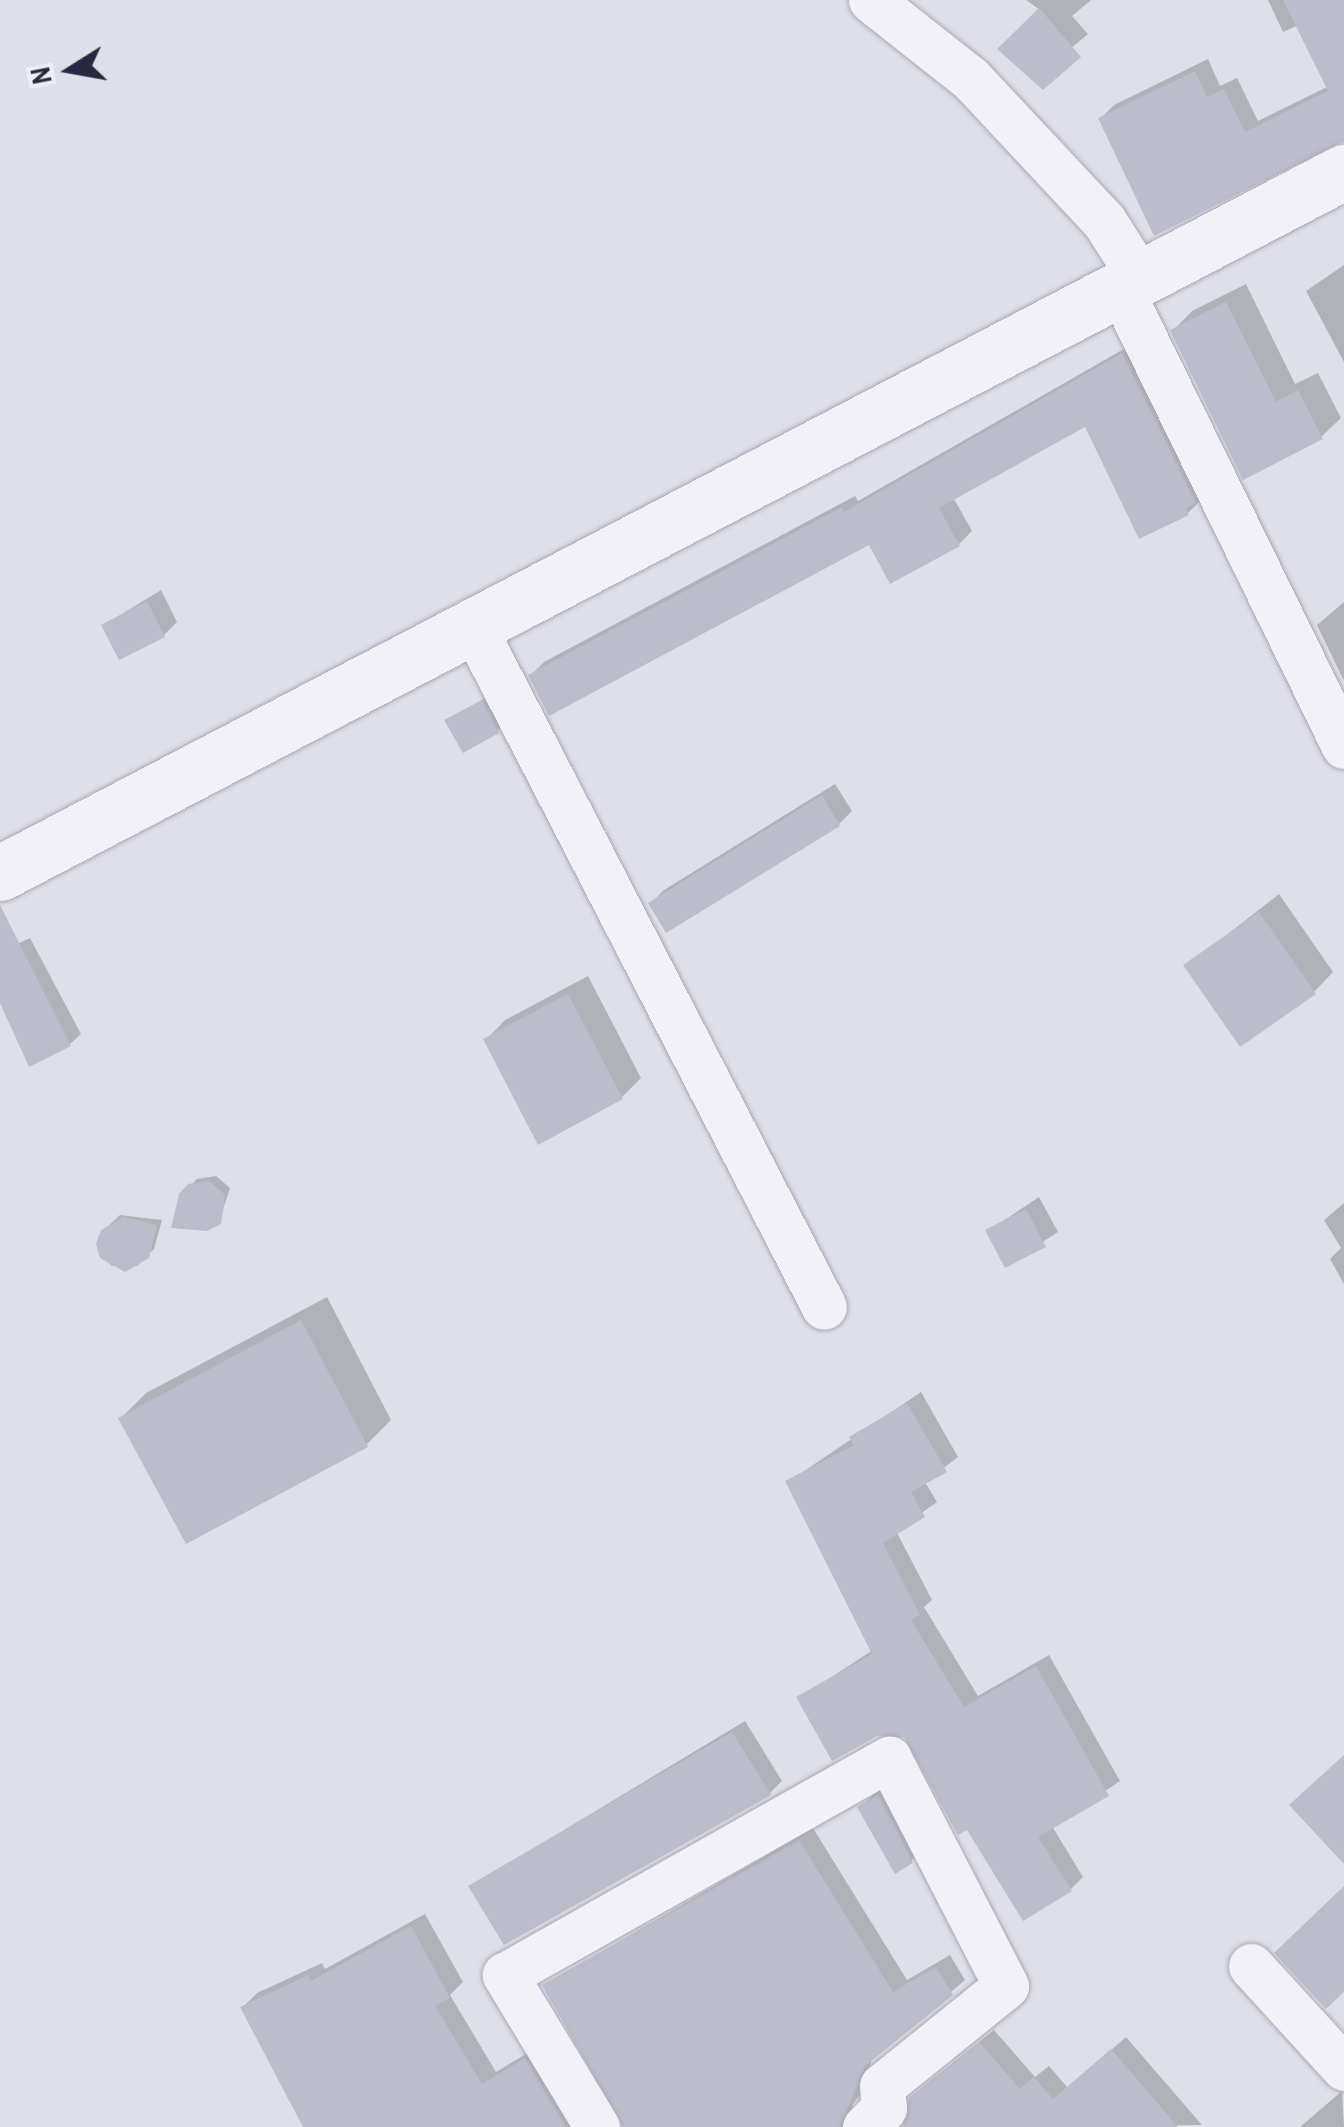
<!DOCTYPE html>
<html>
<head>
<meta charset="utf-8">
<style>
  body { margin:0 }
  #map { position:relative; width:1344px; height:2127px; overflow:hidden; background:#dedfe8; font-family:"Archivo Narrow",sans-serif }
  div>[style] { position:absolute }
  .shadow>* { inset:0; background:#0003 }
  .building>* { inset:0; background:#bbbdcb }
  .roads { filter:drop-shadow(0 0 2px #a7a8b6) drop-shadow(0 0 2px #a7a8b6) }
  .minor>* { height:45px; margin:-22.5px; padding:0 22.5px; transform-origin:22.5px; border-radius:22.5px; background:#f1f1f7 }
  .tertiary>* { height:55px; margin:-27.5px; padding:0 27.5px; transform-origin:27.5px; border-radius:27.5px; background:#f1f1f7 }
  span { translate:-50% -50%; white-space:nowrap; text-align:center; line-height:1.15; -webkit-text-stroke:9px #edeff6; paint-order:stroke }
  .north { position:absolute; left:20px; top:20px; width:100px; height:100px; -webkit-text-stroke:8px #edeff6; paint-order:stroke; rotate:259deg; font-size:28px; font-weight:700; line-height:40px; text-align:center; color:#262940 }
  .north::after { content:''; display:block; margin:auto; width:35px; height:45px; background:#262940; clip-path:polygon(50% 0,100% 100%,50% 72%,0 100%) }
</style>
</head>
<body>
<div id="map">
  <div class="shadow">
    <i style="clip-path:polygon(1026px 0,1091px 0,1072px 16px,1088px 34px,1034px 79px,1040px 10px)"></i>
    <i style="clip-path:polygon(1268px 0,1344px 0,1344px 142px,1101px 118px,1114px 105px,1208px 59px,1220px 86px,1237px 78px,1258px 121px,1329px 86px,1299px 25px,1283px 32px)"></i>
    <i style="clip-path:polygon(1344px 265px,1344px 362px,1306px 291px)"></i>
    <i style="clip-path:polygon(1246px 284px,1295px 384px,1318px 373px,1341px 418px,1321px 437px,1173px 331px,1192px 311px)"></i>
    <i style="clip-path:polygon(1136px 342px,1201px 500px,1188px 513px,1086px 423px,953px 497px,972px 531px,959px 544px,870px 542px,531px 675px,544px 662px,855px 496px,858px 501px)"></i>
    <i style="clip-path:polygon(161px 590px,177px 622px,164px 635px,104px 625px)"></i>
    <i style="clip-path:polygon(1344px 602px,1344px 681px,1317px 625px)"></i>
    <i style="clip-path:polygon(488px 696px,503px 725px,497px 731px,447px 721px)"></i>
    <i style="clip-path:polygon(835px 784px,852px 811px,839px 824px,667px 929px,651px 903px,664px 890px)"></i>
    <i style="clip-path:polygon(1279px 894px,1333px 972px,1314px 992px,1187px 966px)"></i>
    <i style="clip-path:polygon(30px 938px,81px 1034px,70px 1044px,0 996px,0 952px)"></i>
    <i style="clip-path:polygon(588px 976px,641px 1078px,622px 1097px,486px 1040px,505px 1020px)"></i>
    <i style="clip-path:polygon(216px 1176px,230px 1188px,219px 1222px,182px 1195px,197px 1179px)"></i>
    <i style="clip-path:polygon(1039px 1197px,1058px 1232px,1006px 1265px,988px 1231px)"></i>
    <i style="clip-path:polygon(1344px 1203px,1344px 1284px,1330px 1259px,1341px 1248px,1324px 1220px)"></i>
    <i style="clip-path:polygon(120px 1215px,162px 1220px,154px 1249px,137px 1266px,112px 1266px,102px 1257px,103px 1231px)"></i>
    <i style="clip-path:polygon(327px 1297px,391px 1420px,366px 1445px,121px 1418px,146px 1393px)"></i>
    <i style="clip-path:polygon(921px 1392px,958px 1457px,925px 1482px,937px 1502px,896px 1531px,932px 1600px,924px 1607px,978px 1696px,1049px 1655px,1120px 1781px,1052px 1826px,1083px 1877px,1070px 1890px,968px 1826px,905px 1735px,799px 1698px,873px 1650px,788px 1482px)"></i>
    <i style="clip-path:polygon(745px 1721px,782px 1781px,770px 1793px,471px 1886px)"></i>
    <i style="clip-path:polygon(880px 1788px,931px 1842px,911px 1861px,861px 1807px)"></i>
    <i style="clip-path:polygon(813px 1828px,907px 1980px,950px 1955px,965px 1980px,871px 2061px,870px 2082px,852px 2105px,859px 2127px,623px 2127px,622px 2114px,545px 1985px)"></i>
    <i style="clip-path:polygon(425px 1914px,463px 1982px,450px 1995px,496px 2072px,539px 2046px,588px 2127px,306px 2127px,243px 2007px,257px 1993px,322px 1963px,325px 1969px)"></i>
    <i style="clip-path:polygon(994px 2030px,1035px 2077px,1049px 2066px,1068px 2088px,1126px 2037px,1202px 2125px,903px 2127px,926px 2084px)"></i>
    <i style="clip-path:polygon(1342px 2091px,1344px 2127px,1300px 2127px)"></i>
  </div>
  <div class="building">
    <i style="clip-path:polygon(1283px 0,1344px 0,1344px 141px,1154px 236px,1098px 118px,1195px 71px,1207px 97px,1224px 89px,1245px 132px,1328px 91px)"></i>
    <i style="clip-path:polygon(1039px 8px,1081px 57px,1043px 90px,997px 49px)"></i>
    <i style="clip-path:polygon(1226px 302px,1276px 402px,1298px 390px,1323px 439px,1243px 480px,1170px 330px)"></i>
    <i style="clip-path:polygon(1122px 353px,1196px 503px,1186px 508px,1189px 515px,1139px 539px,1085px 427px,939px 508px,960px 546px,890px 584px,869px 545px,549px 716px,528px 675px,842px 507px,844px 512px)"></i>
    <i style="clip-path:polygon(147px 601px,165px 637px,119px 660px,101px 625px)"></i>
    <i style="clip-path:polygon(482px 700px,499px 733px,463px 753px,444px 720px)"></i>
    <i style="clip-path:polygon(822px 795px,840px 826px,666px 933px,648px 903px)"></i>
    <i style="clip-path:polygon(0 905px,71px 1046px,29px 1067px,0 1003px)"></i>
    <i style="clip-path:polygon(1259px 912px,1316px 994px,1240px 1047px,1183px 965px)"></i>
    <i style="clip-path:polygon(568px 994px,623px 1099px,538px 1145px,483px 1039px)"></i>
    <i style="clip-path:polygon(209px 1181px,225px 1195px,221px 1224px,207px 1231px,171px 1228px,179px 1194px,188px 1184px)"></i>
    <i style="clip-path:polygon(1026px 1209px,1046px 1247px,1005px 1268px,985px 1230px)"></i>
    <i style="clip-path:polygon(124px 1217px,157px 1225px,149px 1258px,125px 1272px,100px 1258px,96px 1244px,101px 1230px)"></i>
    <i style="clip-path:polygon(301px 1320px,368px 1447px,186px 1544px,118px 1418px)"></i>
    <i style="clip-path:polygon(907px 1403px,947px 1472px,911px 1492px,925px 1517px,883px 1543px,920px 1615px,911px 1620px,964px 1707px,1036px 1666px,1109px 1796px,1038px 1837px,1072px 1891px,1023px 1921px,967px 1830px,958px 1835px,904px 1737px,877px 1736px,832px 1761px,796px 1697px,872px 1654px,785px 1481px,854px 1445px,849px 1437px)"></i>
    <i style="clip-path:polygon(732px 1732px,771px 1795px,504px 1945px,468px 1886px)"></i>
    <i style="clip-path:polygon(1344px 1755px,1344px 1864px,1289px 1805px)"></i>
    <i style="clip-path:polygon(878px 1795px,913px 1863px,895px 1874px,857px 1807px)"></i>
    <i style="clip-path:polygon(799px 1840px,893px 1992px,936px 1967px,953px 1995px,865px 2066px,840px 2127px,623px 2127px,542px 1985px)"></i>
    <i style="clip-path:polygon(1344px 1886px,1344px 1992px,1326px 2009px,1274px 1953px)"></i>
    <i style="clip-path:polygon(411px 1926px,450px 1998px,435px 2006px,482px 2084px,525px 2058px,566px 2127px,303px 2127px,240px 2007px,308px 1975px,311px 1981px)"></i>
    <i style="clip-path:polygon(979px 2042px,1020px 2089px,1034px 2077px,1053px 2099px,1111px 2049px,1178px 2127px,902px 2127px,909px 2098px)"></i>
  </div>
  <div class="roads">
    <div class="minor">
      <i style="left:871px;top:0;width:127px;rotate:38.3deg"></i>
      <i style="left:971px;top:79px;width:195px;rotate:46.9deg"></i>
      <i style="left:1104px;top:221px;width:65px;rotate:57.5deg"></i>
      <i style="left:1119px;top:286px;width:512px;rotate:63.94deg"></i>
      <i style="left:472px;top:624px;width:768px;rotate:62.73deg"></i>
      <i style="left:1251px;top:1966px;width:138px;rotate:47.6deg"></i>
      <i style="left:597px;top:2127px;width:178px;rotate:-121.2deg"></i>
      <i style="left:505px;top:1975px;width:441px;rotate:-29.4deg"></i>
      <i style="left:889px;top:1759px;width:255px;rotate:62.7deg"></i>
      <i style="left:1006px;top:1986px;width:159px;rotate:141.1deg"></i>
      <i style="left:882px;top:2086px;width:22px;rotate:85deg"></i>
      <i style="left:884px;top:2108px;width:27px;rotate:135deg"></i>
    </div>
    <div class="tertiary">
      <i style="left:0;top:873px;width:1516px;rotate:-27.55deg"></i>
    </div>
  </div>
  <div class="north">N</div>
</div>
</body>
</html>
